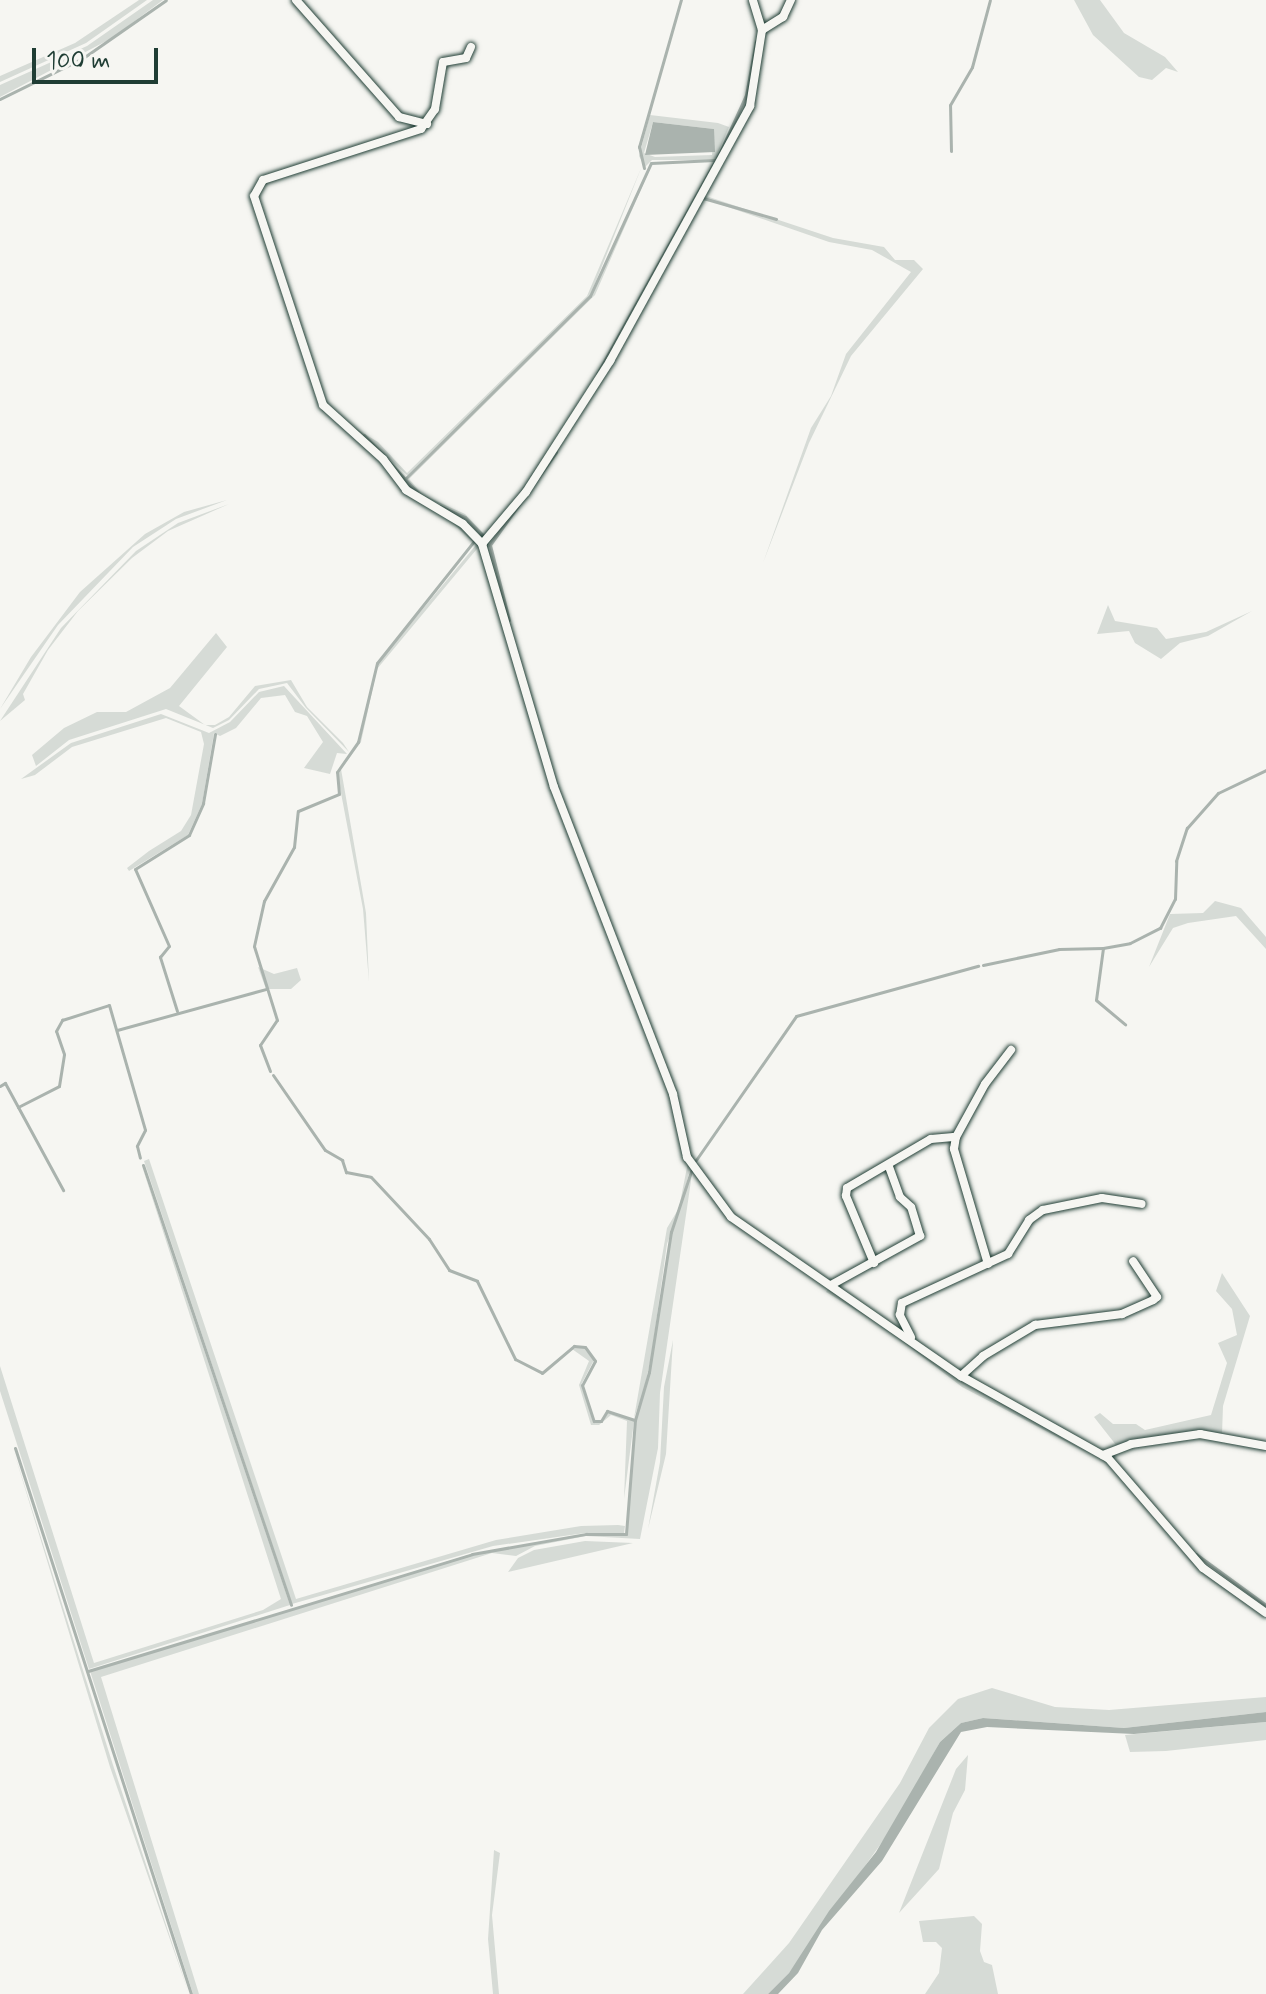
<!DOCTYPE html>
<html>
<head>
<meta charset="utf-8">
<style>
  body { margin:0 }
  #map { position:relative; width:1266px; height:1994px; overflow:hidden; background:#f6f6f2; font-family:Mynerve,sans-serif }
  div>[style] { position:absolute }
  .green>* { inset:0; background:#d6dbd6 }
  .water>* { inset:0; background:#aab3ae }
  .stream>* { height:3px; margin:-1.5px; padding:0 1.5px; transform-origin:1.5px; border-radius:1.5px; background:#aab3ae }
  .roads { filter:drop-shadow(0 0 2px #1f3d34) drop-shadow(0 0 2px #1f3d34) }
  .street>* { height:8px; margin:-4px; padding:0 4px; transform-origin:4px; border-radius:4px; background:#f6f6f2 }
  span { translate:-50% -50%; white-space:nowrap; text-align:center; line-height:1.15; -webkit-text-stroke:6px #f6f6f2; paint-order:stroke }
  .scale { position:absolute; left:32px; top:48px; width:126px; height:36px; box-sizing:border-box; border:4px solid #1f3d34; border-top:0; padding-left:10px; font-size:24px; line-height:28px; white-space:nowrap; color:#1f3d34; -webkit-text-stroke:6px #f6f6f2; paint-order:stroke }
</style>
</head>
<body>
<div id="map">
  <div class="green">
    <i style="clip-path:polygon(139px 0,147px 0,86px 43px,0 82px,0 76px,75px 43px)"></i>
    <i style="clip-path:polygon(153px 0,163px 0,112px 38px,0 97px,0 85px,87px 46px)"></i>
    <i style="clip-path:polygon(1074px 0,1100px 0,1124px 33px,1165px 57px,1178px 72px,1166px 68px,1152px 80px,1139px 77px,1093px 35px)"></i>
    <i style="clip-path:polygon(759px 38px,746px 108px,609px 359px,525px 491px,495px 533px,488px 540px,481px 541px,459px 518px,407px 490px,384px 459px,332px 414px,378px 442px,407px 473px,587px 296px,642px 166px,590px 296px,408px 476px,363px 435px,420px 496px,464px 518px,482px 538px,492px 534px,592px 384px,722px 151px,747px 95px)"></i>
    <i style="clip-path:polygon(evenodd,650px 115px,718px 123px,729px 127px,715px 160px,652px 160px,645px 167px,639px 156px,650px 115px,653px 122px,714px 129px,712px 155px,655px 157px,644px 153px,653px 122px)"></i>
    <i style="clip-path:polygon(653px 162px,595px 295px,409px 479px,423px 495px,465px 514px,486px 536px,483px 536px,465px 516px,421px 495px,407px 480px,591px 297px)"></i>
    <i style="clip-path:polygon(703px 195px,833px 238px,884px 247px,895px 260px,914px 260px,923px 269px,851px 356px,809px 443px,763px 563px,811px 428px,831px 396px,846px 354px,911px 272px,872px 250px,829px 242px,702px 198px,601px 383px,491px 546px,517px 653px,484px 547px,526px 493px,610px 361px)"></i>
    <i style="clip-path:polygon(227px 500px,176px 519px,133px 547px,58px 625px,0 709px,31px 657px,80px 592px,145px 534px,184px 512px)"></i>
    <i style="clip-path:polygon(229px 504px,168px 531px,132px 558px,78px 611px,48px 650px,23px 694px,25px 700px,0 721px,61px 628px,136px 551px,178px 523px)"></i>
    <i style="clip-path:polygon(441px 512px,464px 525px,481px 544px,377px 669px,361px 742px,341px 769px,366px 913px,369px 982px,363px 909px,337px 772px,358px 742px,377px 664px,476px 545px)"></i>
    <i style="clip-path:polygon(1108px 605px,1115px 621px,1157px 628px,1166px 639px,1206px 632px,1252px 611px,1208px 636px,1180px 643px,1161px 659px,1135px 643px,1129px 631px,1097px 634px)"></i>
    <i style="clip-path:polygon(216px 633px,227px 647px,179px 706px,205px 725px,215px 725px,229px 717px,255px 686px,291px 680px,307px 707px,343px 743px,349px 752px,306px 708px,287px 683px,259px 689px,229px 720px,213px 728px,166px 709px,69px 740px,36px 766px,32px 755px,64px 728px,97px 712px,126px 712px,170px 688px)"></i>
    <i style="clip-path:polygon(284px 686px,347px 754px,337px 753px,330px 774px,304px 768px,323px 742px,307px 716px,295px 712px,285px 695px,261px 698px,236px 728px,220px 736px,214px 733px,202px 804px,188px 835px,129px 871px,127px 868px,149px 851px,181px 831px,191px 815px,204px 744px,201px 732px,166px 718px,72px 747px,35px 775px,21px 779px,71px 743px,161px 714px,209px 733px,230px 722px,259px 692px)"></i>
    <i style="clip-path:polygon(1215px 901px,1241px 908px,1266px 937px,1266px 949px,1236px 916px,1188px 923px,1173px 928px,1149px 967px,1170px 914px,1203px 913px)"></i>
    <i style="clip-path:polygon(258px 967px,274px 974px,297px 968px,301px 980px,291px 989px,266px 989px)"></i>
    <i style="clip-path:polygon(149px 1159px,296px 1599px,496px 1540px,581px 1526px,618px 1525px,625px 1526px,624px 1533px,585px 1533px,493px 1546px,292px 1604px,144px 1161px)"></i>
    <i style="clip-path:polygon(688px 1162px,691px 1166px,681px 1204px,667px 1244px,651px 1358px,644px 1390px,634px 1418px,667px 1228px,679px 1208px)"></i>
    <i style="clip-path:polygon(141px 1163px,290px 1605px,89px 1669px,0 1391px,0 1366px,94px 1663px,263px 1610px,281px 1599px)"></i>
    <i style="clip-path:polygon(693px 1167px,660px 1393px,658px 1448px,640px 1539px,586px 1536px,535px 1546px,516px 1556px,492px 1553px,101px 1677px,199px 1994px,193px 1994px,90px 1671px,472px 1554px,586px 1535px,626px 1535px,636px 1421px,650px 1373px,671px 1232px)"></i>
    <i style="clip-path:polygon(1222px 1273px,1250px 1316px,1223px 1406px,1222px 1434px,1178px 1433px,1116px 1445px,1094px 1417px,1100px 1413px,1113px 1424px,1136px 1424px,1145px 1430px,1211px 1415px,1227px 1363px,1218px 1343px,1237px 1335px,1232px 1309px,1216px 1291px)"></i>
    <i style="clip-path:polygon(830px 1287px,967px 1385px,1007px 1405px,1086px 1452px,962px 1387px,884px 1327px,826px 1292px)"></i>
    <i style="clip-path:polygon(673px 1340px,666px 1454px,648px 1529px,660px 1462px,664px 1387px)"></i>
    <i style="clip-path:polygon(582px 1346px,594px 1360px,581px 1385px,594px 1422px,600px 1423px,608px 1412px,634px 1421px,624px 1499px,627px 1421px,611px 1415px,599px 1425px,591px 1425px,579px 1385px,589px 1361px,572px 1349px)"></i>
    <i style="clip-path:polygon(13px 1449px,113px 1765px,189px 1994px,110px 1767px)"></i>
    <i style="clip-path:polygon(585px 1541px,633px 1543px,508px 1572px,518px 1558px,534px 1550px)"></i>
    <i style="clip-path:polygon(992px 1688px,1055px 1707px,1109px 1710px,1266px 1697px,1266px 1712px,1124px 1728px,983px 1718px,961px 1723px,940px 1742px,892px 1828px,789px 1973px,768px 1994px,743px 1994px,789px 1943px,900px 1783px,929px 1728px,958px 1699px)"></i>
    <i style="clip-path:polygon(1266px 1722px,1266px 1740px,1166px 1751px,1130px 1752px,1125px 1735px)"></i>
    <i style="clip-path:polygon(968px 1755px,965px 1790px,953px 1813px,939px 1869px,899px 1913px,956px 1769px)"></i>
    <i style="clip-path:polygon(494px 1850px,500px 1853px,492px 1915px,499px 1994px,493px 1994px,488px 1939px)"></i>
    <i style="clip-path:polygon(974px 1916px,982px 1924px,980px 1951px,984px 1962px,992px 1965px,998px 1994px,925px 1994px,939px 1973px,942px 1948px,936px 1942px,923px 1942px,919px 1921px)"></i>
  </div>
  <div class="water">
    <i style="clip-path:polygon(653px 122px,714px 129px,715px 152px,645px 155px)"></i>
    <i style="clip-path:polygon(1266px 1712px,1266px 1722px,1134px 1734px,987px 1727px,961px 1732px,882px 1861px,822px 1930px,798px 1973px,778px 1994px,768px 1994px,789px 1973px,829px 1911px,876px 1852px,940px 1742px,961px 1723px,983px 1718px,1124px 1728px)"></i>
  </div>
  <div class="stream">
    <i style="left:0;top:99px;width:93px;rotate:-26.3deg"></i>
    <i style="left:83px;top:58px;width:101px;rotate:-34.9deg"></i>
    <i style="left:951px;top:151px;width:46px;rotate:-91.2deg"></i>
    <i style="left:950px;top:105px;width:44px;rotate:-59.9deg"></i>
    <i style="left:972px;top:67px;width:69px;rotate:-75deg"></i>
    <i style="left:644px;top:168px;width:22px;rotate:-103deg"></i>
    <i style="left:639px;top:147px;width:153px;rotate:-74.1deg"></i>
    <i style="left:703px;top:198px;width:76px;rotate:16deg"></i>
    <i style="left:597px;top:374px;width:256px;rotate:-61deg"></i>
    <i style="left:721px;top:150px;width:60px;rotate:-65.6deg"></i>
    <i style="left:746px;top:95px;width:55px;rotate:-79.5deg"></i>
    <i style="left:364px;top:435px;width:78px;rotate:47.1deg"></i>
    <i style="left:405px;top:479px;width:260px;rotate:-44.7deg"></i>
    <i style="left:590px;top:296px;width:146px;rotate:-65.4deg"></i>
    <i style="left:651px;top:163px;width:64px;rotate:-2.7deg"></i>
    <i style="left:440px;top:506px;width:27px;rotate:24deg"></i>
    <i style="left:465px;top:517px;width:29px;rotate:46deg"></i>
    <i style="left:509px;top:620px;width:77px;rotate:-104.2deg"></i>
    <i style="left:490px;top:545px;width:114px;rotate:-54.6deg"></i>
    <i style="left:1103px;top:948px;width:27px;rotate:-10deg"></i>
    <i style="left:1130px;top:943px;width:34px;rotate:-27deg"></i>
    <i style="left:1160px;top:928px;width:33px;rotate:-63deg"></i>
    <i style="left:1175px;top:899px;width:38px;rotate:-88deg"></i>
    <i style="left:1176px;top:861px;width:35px;rotate:-72deg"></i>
    <i style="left:1187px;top:828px;width:47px;rotate:-48.5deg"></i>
    <i style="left:1218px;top:793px;width:53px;rotate:-25.6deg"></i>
    <i style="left:983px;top:965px;width:78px;rotate:-11.9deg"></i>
    <i style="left:1059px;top:949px;width:44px;rotate:-1.3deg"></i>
    <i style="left:1103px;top:948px;width:52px;rotate:97.7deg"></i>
    <i style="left:1096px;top:1000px;width:38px;rotate:40deg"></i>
    <i style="left:177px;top:1011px;width:57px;rotate:-107.5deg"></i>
    <i style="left:160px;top:957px;width:14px;rotate:-51deg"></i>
    <i style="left:169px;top:946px;width:84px;rotate:-113.8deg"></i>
    <i style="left:135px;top:869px;width:64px;rotate:-32.2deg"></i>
    <i style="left:189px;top:835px;width:35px;rotate:-66deg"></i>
    <i style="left:203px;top:803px;width:70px;rotate:-80.1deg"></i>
    <i style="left:117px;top:1030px;width:155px;rotate:-15.4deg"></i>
    <i style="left:270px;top:1071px;width:28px;rotate:-111deg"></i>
    <i style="left:260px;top:1045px;width:30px;rotate:-56deg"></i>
    <i style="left:277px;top:1020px;width:77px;rotate:-107.3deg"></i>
    <i style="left:254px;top:946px;width:46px;rotate:-77.5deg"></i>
    <i style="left:264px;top:901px;width:62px;rotate:-60.9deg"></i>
    <i style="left:294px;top:847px;width:36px;rotate:-84deg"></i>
    <i style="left:298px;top:811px;width:44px;rotate:-22.5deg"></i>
    <i style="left:339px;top:794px;width:22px;rotate:-95deg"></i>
    <i style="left:337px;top:772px;width:37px;rotate:-55deg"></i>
    <i style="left:358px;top:742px;width:81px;rotate:-76.5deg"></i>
    <i style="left:377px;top:663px;width:156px;rotate:-51.5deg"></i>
    <i style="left:273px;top:1075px;width:91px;rotate:55.3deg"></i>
    <i style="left:325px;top:1150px;width:20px;rotate:30deg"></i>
    <i style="left:342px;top:1160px;width:13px;rotate:72deg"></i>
    <i style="left:346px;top:1172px;width:25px;rotate:11deg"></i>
    <i style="left:371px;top:1177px;width:85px;rotate:46.9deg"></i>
    <i style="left:429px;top:1239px;width:37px;rotate:57deg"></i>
    <i style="left:449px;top:1270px;width:30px;rotate:21deg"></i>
    <i style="left:477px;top:1281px;width:87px;rotate:64deg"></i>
    <i style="left:515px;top:1359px;width:30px;rotate:27deg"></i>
    <i style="left:542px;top:1373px;width:42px;rotate:-40.2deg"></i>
    <i style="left:574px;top:1346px;width:11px;rotate:5deg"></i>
    <i style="left:585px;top:1347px;width:17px;rotate:54deg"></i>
    <i style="left:595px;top:1361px;width:27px;rotate:118deg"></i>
    <i style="left:582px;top:1385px;width:38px;rotate:72deg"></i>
    <i style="left:594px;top:1421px;width:7px"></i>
    <i style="left:601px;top:1421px;width:12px;rotate:-59deg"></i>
    <i style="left:607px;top:1411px;width:29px;rotate:18deg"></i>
    <i style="left:0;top:1086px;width:6px;rotate:-31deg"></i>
    <i style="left:5px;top:1083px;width:122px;rotate:61.5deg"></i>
    <i style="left:18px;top:1107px;width:46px;rotate:-27.1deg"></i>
    <i style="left:59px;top:1086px;width:32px;rotate:-81deg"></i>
    <i style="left:64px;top:1054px;width:24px;rotate:-109deg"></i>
    <i style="left:56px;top:1031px;width:13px;rotate:-61deg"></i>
    <i style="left:62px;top:1020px;width:49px;rotate:-17.7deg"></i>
    <i style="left:109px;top:1005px;width:130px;rotate:73.9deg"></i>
    <i style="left:145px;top:1130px;width:18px;rotate:117deg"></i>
    <i style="left:137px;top:1146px;width:12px;rotate:76deg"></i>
    <i style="left:696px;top:1160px;width:175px;rotate:-55.2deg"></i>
    <i style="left:796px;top:1016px;width:189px;rotate:-15.4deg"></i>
    <i style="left:143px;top:1165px;width:464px;rotate:71.4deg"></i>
    <i style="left:15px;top:1448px;width:574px;rotate:72.13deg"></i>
    <i style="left:1196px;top:1554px;width:87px;rotate:36.1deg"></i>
    <i style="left:88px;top:1671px;width:401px;rotate:-16.9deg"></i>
    <i style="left:472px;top:1554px;width:116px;rotate:-10deg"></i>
    <i style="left:586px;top:1534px;width:40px"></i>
    <i style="left:626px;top:1534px;width:114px;rotate:-85.5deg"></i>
    <i style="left:635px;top:1420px;width:50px;rotate:-73.7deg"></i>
    <i style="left:649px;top:1372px;width:142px;rotate:-81.1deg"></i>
    <i style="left:671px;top:1232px;width:67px;rotate:-71.8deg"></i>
  </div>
  <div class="roads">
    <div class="street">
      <i style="left:296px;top:0;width:156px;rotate:48.6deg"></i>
      <i style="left:399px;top:117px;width:29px;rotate:14deg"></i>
      <i style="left:762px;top:30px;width:25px;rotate:-32deg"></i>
      <i style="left:783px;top:17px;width:19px;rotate:-65deg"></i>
      <i style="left:471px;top:47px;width:12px;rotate:114deg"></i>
      <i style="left:466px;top:58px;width:23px;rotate:170deg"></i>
      <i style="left:443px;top:62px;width:48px;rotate:99.7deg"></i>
      <i style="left:435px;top:109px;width:24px;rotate:125deg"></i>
      <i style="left:421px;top:129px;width:166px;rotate:162.1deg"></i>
      <i style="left:263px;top:180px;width:18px;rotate:119deg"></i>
      <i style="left:254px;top:196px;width:220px;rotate:71.7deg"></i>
      <i style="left:323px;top:405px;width:81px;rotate:42deg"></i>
      <i style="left:383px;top:459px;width:39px;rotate:53deg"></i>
      <i style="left:406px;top:490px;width:66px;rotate:30.8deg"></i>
      <i style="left:463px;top:524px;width:28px;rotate:46deg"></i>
      <i style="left:482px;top:544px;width:253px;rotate:73.5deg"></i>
      <i style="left:554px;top:787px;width:329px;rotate:68.8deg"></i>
      <i style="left:673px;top:1094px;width:65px;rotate:77.5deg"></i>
      <i style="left:687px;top:1157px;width:74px;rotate:53.7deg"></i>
      <i style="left:731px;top:1217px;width:280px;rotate:34.7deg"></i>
      <i style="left:961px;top:1376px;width:168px;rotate:29.2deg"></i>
      <i style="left:1108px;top:1458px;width:145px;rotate:49.2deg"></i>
      <i style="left:1203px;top:1568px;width:77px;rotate:35.5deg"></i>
      <i style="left:482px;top:544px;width:68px;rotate:-49.8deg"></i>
      <i style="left:526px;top:492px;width:156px;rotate:-57.3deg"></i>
      <i style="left:610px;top:361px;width:291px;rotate:-61.2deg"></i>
      <i style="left:750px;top:106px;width:77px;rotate:-81deg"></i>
      <i style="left:762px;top:30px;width:31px;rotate:-107deg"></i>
      <i style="left:874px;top:1263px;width:73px;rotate:-112.7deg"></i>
      <i style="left:846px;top:1196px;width:8px;rotate:-83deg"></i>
      <i style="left:847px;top:1188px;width:97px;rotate:-30.3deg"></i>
      <i style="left:931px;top:1139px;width:25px;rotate:-5deg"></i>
      <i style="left:988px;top:1264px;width:120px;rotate:-106.5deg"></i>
      <i style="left:954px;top:1149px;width:12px;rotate:-81deg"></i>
      <i style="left:956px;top:1137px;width:60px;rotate:-61.3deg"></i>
      <i style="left:985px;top:1084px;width:43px;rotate:-52.6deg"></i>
      <i style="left:831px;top:1285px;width:102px;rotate:-28.8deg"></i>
      <i style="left:920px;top:1236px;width:30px;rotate:-107deg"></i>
      <i style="left:911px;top:1207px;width:15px;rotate:-138deg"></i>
      <i style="left:900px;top:1197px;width:32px;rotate:-110deg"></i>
      <i style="left:911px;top:1337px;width:25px;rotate:-117deg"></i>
      <i style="left:900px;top:1315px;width:12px;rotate:-81deg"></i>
      <i style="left:902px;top:1303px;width:117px;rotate:-24.8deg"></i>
      <i style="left:1008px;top:1254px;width:40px;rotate:-58deg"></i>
      <i style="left:1029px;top:1220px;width:17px;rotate:-36deg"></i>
      <i style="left:1043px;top:1210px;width:60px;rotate:-11.5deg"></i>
      <i style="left:1102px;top:1198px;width:40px;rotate:8.5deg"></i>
      <i style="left:961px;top:1376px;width:30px;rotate:-42deg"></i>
      <i style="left:983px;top:1356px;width:61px;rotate:-30.8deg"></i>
      <i style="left:1035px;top:1325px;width:88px;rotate:-7.2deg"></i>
      <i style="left:1122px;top:1314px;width:34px;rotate:-24deg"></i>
      <i style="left:1153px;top:1300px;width:5px;rotate:-37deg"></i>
      <i style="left:1157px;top:1297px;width:43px;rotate:-123.7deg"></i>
      <i style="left:1103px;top:1455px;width:30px;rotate:-21deg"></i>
      <i style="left:1131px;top:1444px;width:70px;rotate:-8.2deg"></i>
      <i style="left:1200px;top:1434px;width:67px;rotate:10.3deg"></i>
    </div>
  </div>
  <div class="scale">100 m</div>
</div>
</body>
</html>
